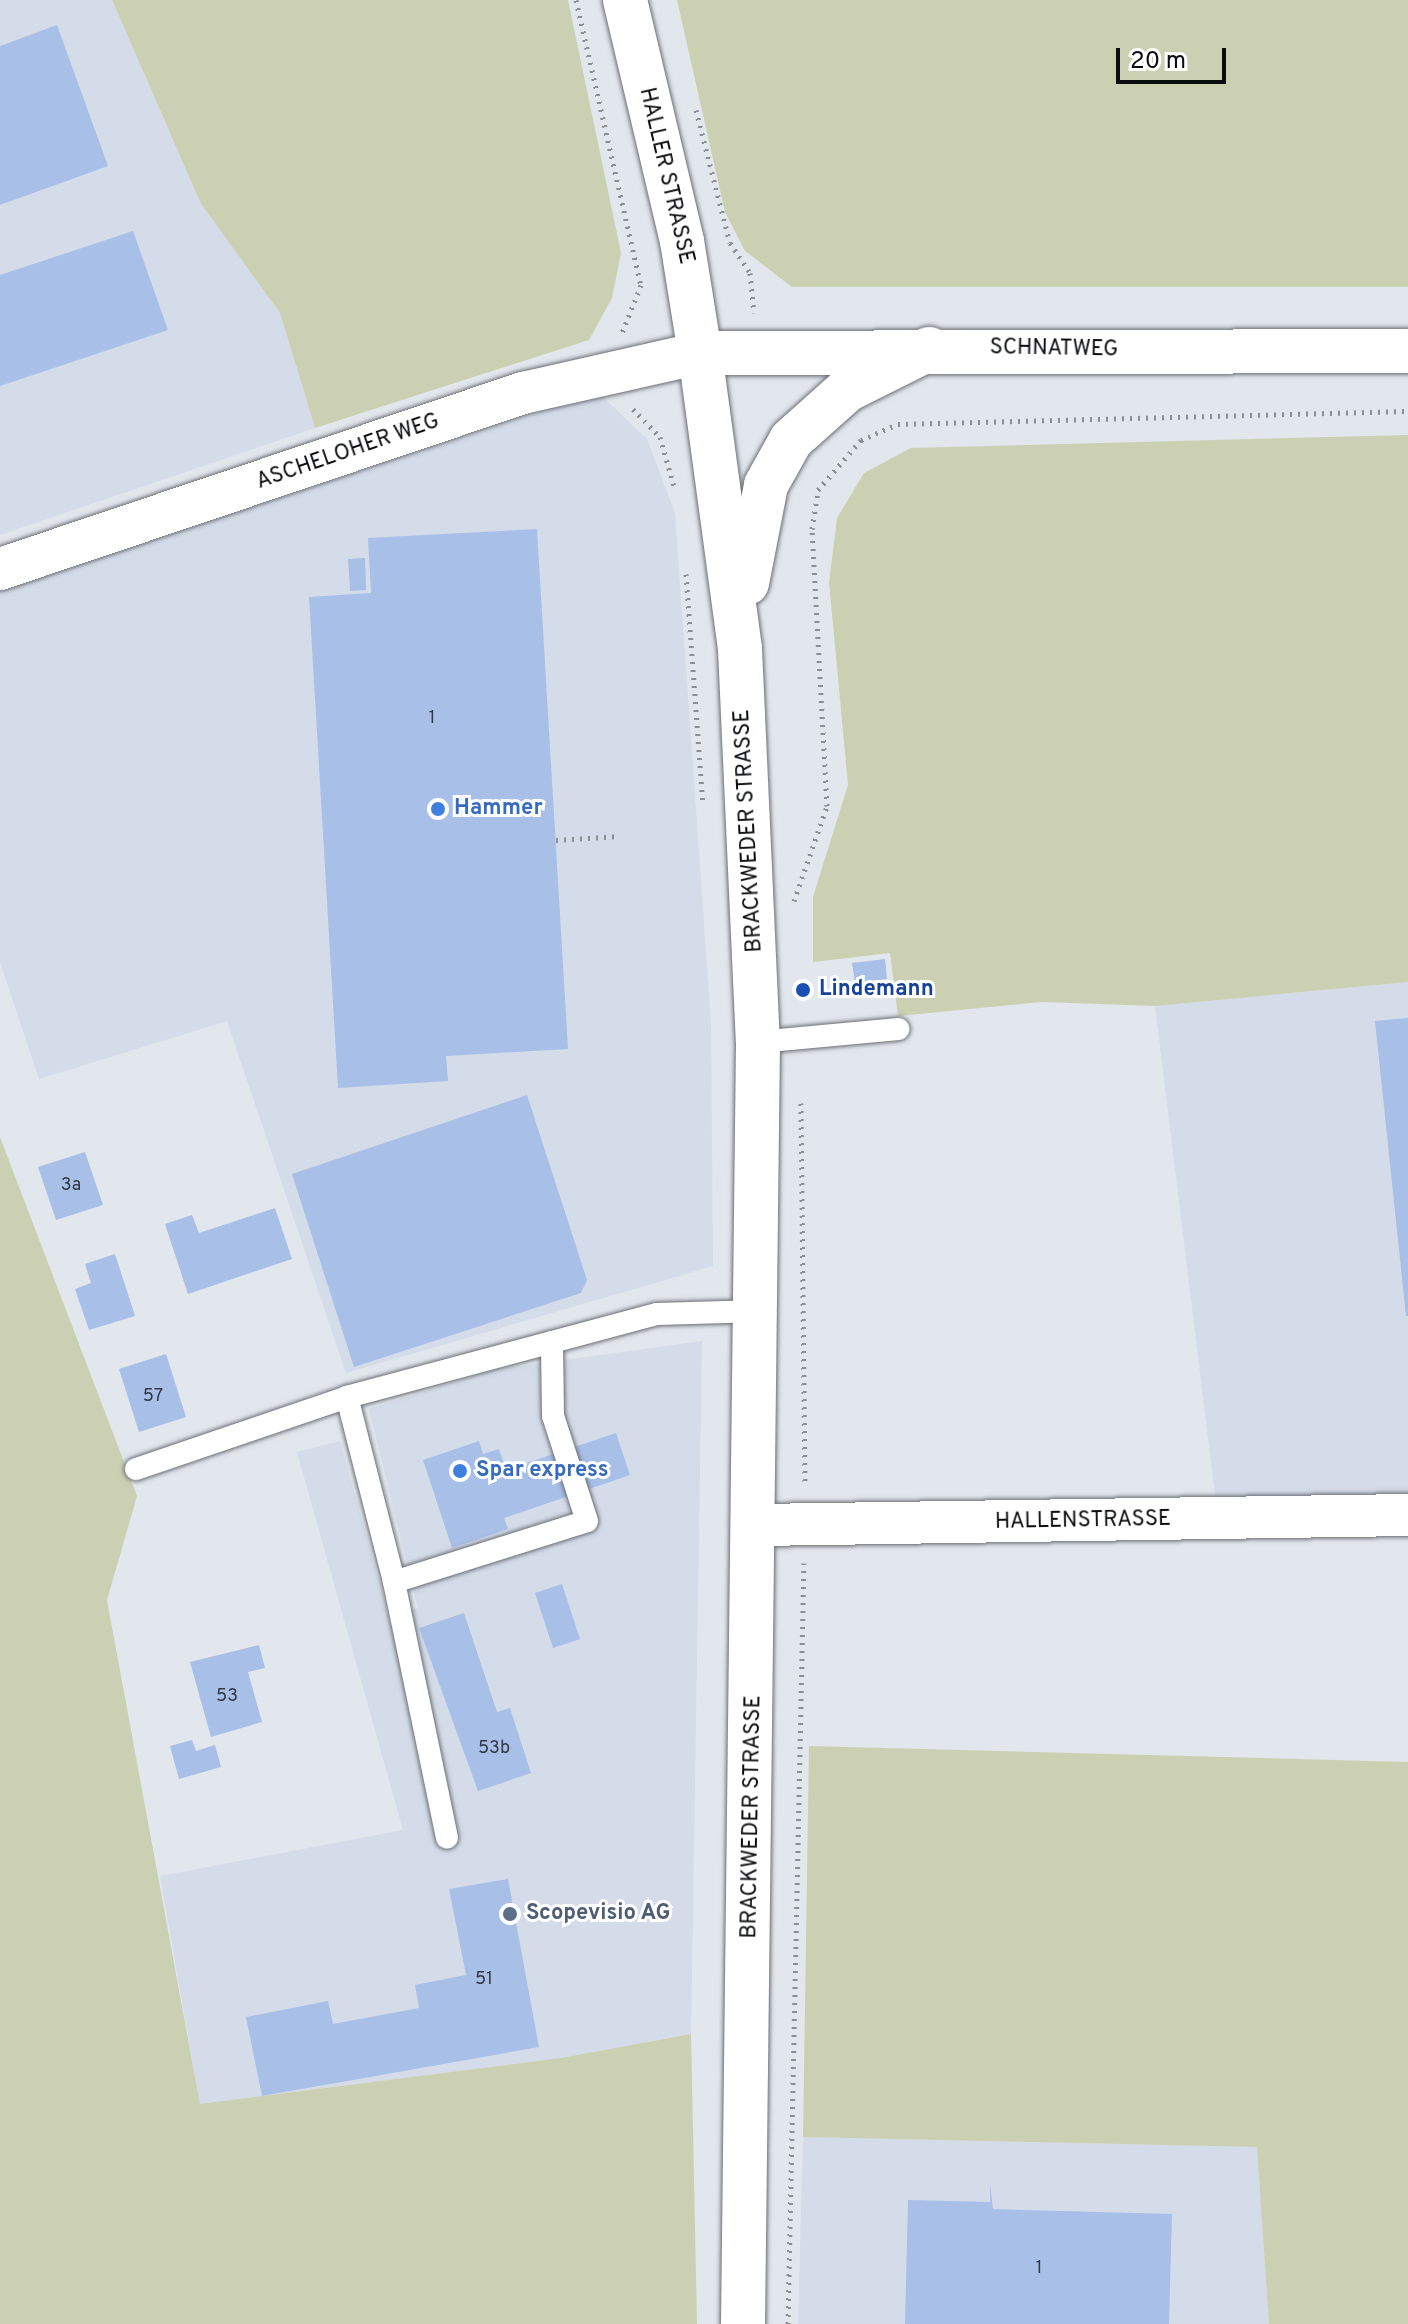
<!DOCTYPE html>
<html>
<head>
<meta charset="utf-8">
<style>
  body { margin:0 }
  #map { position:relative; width:1408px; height:2324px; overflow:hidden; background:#e2e6ed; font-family:Overpass,sans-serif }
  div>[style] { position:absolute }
  .built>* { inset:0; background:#d4dce9 }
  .green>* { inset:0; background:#ccd0b3 }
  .building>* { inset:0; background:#a8bfe8 }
  .path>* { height:5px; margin-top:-2.5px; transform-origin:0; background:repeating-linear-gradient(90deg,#8b8e93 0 2px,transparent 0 8px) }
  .roads { filter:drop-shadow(0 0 2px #6b6f75) drop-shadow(0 0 2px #6b6f75) }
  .service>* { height:22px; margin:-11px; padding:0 11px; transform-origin:11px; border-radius:11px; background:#fff }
  .minor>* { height:42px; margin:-21px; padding:0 21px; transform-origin:21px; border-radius:21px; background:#fff }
  .tertiary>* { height:44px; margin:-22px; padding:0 22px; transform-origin:22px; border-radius:22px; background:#fff }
  .secondary>* { height:44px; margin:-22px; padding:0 22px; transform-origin:22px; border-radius:22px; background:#fff }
  .dots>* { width:22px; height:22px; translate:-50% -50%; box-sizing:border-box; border:4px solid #fff; border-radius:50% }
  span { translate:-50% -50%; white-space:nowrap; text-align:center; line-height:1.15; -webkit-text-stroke:6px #fff; paint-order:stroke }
  .number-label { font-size:18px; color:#333a45 }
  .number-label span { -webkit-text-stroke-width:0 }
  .street-label { font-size:22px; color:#0c0d0f }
  .shop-label { font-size:22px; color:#366cbe; font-weight:700 }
  .left { translate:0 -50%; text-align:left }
  .transit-label { font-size:22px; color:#164399; font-weight:700 }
  .service-label { font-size:22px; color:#4e5e75; font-weight:700 }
  .scale { position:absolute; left:1116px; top:48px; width:110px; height:36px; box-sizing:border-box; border:4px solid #0c0d0f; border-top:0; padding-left:10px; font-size:24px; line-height:28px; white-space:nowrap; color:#0c0d0f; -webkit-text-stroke:6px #fff; paint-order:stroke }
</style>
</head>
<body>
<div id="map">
  <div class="built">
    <i style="clip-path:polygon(0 0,112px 0,201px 204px,280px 313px,315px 428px,0 535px)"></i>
    <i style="clip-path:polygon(589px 396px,603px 397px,647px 439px,675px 513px,711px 1023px,713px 1266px,346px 1373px,227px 1021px,39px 1079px,0 962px,0 591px)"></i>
    <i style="clip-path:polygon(1408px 982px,1408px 1502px,1216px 1503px,1155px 1006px)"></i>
    <i style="clip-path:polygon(702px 1341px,691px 2034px,561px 2058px,200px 2104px,160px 1876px,403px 1830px,297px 1452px,340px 1441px,389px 1617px,418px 1608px,369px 1409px,492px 1370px)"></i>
    <i style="clip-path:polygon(803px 2137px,1258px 2147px,1269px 2324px,798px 2324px)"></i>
  </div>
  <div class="green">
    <i style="clip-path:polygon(112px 0,568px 0,621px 253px,612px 298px,589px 340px,315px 428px,280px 313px,201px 204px)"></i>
    <i style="clip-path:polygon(677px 0,1408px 0,1408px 287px,792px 287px,745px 251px,725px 212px)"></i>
    <i style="clip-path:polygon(1408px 435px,1408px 982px,1155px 1006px,1042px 1002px,898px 1016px,890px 953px,813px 962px,813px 897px,848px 785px,829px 582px,837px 518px,864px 473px,911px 448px)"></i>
    <i style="clip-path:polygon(0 1137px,137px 1496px,107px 1600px,200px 2104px,561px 2058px,691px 2034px,697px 2324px,0 2324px)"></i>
    <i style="clip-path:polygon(809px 1746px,1408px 1762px,1408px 2324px,1269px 2324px,1257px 2147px,803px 2137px)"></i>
  </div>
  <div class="building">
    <i style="clip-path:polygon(57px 25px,108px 166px,0 205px,0 46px)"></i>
    <i style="clip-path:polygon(133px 231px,168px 330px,0 386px,0 275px)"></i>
    <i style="clip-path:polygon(537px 529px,568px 1049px,446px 1056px,448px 1081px,338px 1088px,309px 597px,371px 593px,368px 538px)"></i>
    <i style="clip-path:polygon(365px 558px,366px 590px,350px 591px,348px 559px)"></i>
    <i style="clip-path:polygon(885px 959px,887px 979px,855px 983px,852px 963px)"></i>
    <i style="clip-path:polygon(1408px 1018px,1408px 1316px,1406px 1316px,1375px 1021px)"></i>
    <i style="clip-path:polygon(527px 1095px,587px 1280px,581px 1293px,354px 1367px,292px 1174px)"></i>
    <i style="clip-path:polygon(85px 1152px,103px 1205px,56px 1220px,38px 1167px)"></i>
    <i style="clip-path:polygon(275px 1208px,292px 1259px,188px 1294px,165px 1224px,192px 1215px,199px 1233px)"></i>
    <i style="clip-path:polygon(115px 1254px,135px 1316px,89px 1330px,75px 1289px,91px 1283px,85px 1264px)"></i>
    <i style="clip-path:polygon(166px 1354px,186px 1417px,139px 1432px,119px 1369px)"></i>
    <i style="clip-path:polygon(616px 1433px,630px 1475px,504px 1518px,508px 1529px,452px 1548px,423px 1460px,479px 1441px,483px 1454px,499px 1449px,506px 1470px)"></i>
    <i style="clip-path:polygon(562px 1584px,580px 1639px,553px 1648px,535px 1593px)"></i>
    <i style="clip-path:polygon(464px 1613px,497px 1712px,510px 1708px,531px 1773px,478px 1791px,419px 1628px)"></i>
    <i style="clip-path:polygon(259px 1645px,265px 1668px,248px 1672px,262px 1722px,211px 1737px,190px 1662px)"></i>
    <i style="clip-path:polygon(192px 1740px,196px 1751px,215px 1745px,221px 1767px,179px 1779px,170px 1746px)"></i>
    <i style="clip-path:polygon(508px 1879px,539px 2047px,262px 2096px,246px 2017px,328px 2001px,333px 2024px,419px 2008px,415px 1985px,466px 1975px,449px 1889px)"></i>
    <i style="clip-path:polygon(990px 2185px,993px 2209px,1172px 2214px,1169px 2324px,905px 2324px,908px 2200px,990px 2202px)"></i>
  </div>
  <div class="path">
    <i style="left:576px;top:0;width:292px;rotate:77.2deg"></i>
    <i style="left:641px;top:285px;width:52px;rotate:111.6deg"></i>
    <i style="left:696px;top:110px;width:137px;rotate:75.7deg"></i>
    <i style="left:730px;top:243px;width:36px;rotate:56deg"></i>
    <i style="left:750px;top:273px;width:40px;rotate:84.3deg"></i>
    <i style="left:633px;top:409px;width:39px;rotate:46deg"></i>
    <i style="left:660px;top:437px;width:55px;rotate:74.2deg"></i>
    <i style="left:686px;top:574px;width:231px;rotate:85.8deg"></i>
    <i style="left:556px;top:840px;width:64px;rotate:-3.6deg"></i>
    <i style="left:794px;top:901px;width:101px;rotate:-70.8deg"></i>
    <i style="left:827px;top:806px;width:277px;rotate:-93.1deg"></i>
    <i style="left:812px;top:529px;width:39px;rotate:-81deg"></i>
    <i style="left:818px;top:490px;width:66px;rotate:-49.3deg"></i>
    <i style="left:861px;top:440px;width:40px;rotate:-23.4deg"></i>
    <i style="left:898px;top:424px;width:510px;rotate:-1.46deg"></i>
    <i style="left:801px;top:1103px;width:382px;rotate:89.4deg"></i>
    <i style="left:788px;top:2324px;width:761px;rotate:-88.8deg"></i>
  </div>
  <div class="roads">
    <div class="service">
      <i style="left:758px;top:1042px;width:141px;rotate:-5.3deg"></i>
      <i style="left:347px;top:1397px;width:191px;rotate:75.7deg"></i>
      <i style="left:394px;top:1582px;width:261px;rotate:78.3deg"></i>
      <i style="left:136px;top:1469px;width:223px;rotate:-18.8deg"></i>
      <i style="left:347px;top:1397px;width:321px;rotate:-15deg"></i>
      <i style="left:657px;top:1314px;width:103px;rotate:-1.7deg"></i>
      <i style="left:394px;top:1582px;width:202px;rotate:-17.5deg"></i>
      <i style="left:587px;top:1521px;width:110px;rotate:-107.9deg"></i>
      <i style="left:553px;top:1416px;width:74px;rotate:-90.8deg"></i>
    </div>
    <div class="minor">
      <i style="left:0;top:569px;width:552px;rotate:-18.6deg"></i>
      <i style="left:523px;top:393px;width:181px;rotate:-12.7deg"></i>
      <i style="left:758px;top:1525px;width:650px;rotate:-0.88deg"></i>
    </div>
    <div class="tertiary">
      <i style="left:700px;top:353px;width:299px;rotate:82.3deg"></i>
      <i style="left:740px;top:649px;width:393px;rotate:87.4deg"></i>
      <i style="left:758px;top:1042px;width:1282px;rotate:90.67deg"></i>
      <i style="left:747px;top:583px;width:100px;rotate:-79deg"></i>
      <i style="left:766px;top:485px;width:51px;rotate:-60.9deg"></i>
      <i style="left:791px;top:440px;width:75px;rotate:-41.8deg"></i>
      <i style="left:847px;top:390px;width:92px;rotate:-26.6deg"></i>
    </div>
    <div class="secondary">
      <i style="left:625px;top:0;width:248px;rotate:76.7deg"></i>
      <i style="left:682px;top:241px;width:113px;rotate:80.9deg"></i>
      <i style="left:700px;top:353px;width:708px;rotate:-0.16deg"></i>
    </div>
  </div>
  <div class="dots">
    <i style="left:438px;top:809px;background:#3f7fe0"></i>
    <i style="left:803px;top:990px;background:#1a4fb4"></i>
    <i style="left:460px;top:1471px;background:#3f7fe0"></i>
    <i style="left:510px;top:1914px;background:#5c6f8a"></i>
  </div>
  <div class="number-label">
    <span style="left:432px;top:719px">1</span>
    <span style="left:71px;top:1186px">3a</span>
    <span style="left:153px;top:1397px">57</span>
    <span style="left:227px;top:1697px">53</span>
    <span style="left:494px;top:1749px">53b</span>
    <span style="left:484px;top:1980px">51</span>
    <span style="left:1039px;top:2269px">1</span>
  </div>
  <div class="street-label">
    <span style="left:666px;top:176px;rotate:77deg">HALLER STRASSE</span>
    <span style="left:1054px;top:349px;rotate:1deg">SCHNATWEG</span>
    <span style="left:348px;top:452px;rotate:-19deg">ASCHELOHER WEG</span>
    <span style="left:749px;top:831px;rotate:-93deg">BRACKWEDER STRASSE</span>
    <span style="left:1083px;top:1521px;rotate:-1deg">HALLENSTRASSE</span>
    <span style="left:752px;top:1817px;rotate:-89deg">BRACKWEDER STRASSE</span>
  </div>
  <div class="shop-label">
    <span class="left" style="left:454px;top:809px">Hammer</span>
    <span class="left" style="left:476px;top:1471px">Spar express</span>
  </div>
  <div class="transit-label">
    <span class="left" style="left:819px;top:990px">Lindemann</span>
  </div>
  <div class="service-label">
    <span class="left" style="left:526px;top:1914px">Scopevisio AG</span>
  </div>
  <div class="scale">20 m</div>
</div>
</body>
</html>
